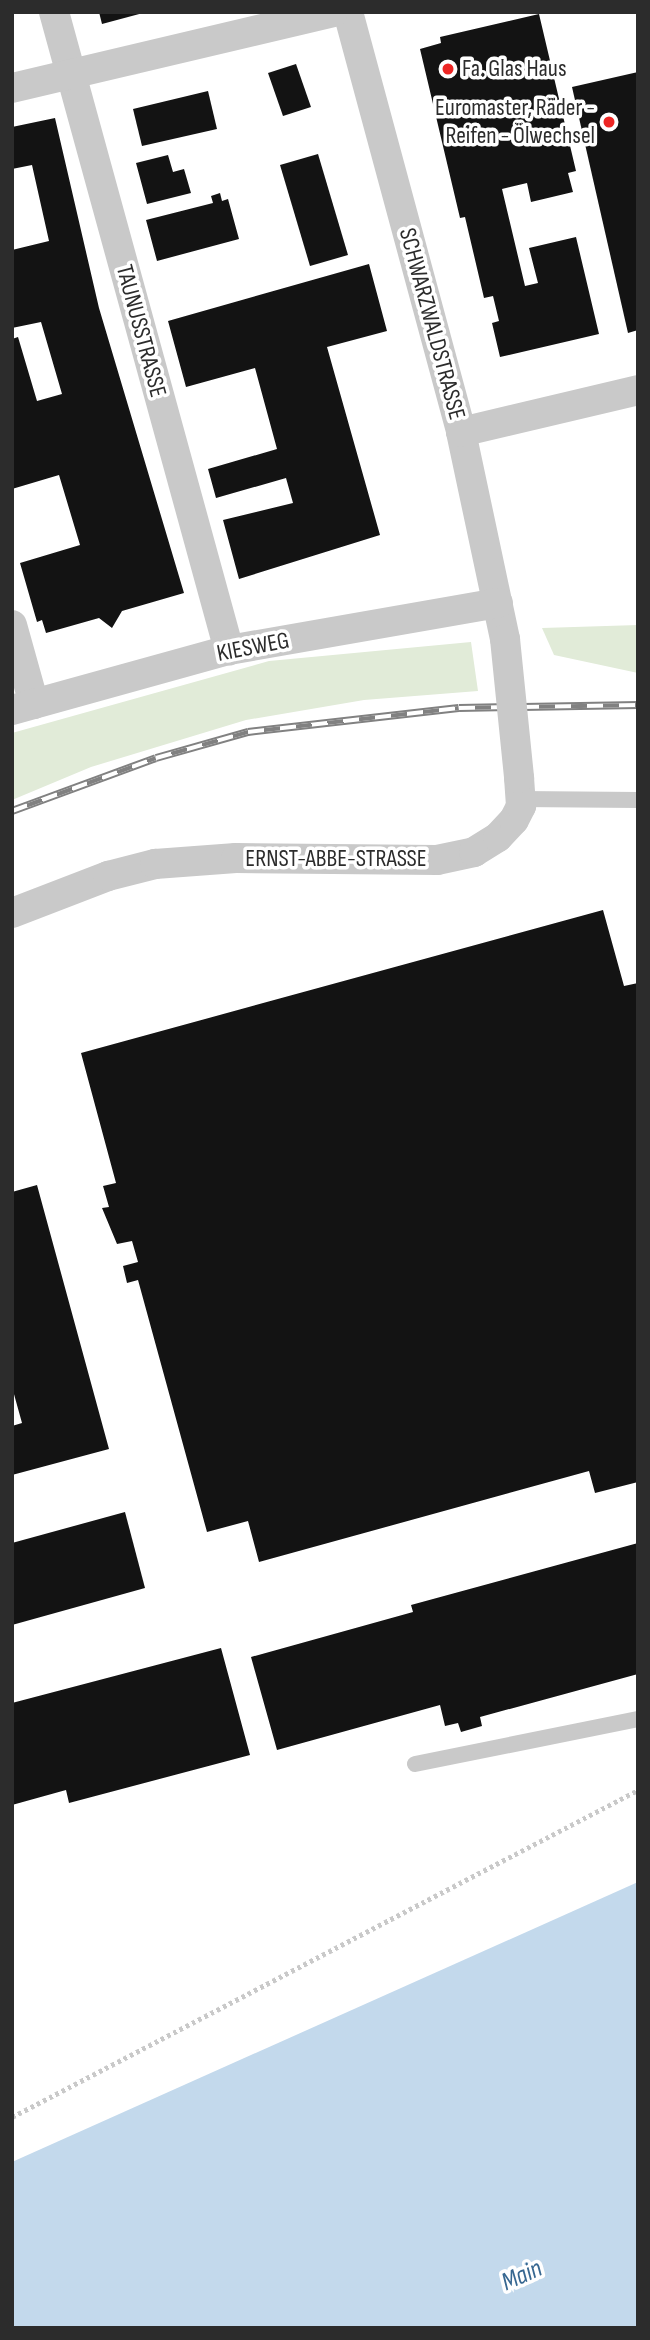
<!DOCTYPE html>
<html>
<head>
<meta charset="utf-8">
<style>
  body { margin:0 }
  #map { position:relative; width:650px; height:2340px; overflow:hidden; background:#fff; font-family:"Sofia Sans Condensed",sans-serif }
  div>[style] { position:absolute }
  .green>* { inset:0; background:#e1ebd8 }
  .water>* { inset:0; background:#c3d9ec }
  .building>* { inset:0; background:#131313 }
  .path>* { height:4.5px; margin-top:-2.25px; transform-origin:0; background:repeating-linear-gradient(90deg,#c9c9c9 0 3.5px,transparent 0 7px) }
  .lane>* { height:16px; margin:-8px; padding:0 8px; transform-origin:8px; border-radius:8px; background:#c9c9c9 }
  .street>* { height:30px; margin:-15px; padding:0 15px; transform-origin:15px; border-radius:15px; background:#c9c9c9 }
  .rail>* { height:8px; margin-top:-4px; transform-origin:0; background:repeating-linear-gradient(90deg,#fff 0 16px,#818181 0 32px); box-sizing:border-box; border-block:2px solid #818181 }
  .street-bridge>* { height:30px; margin:-15px; padding:0 15px; transform-origin:15px; border-radius:15px; background:#c9c9c9 }
  .dots>* { width:19px; height:19px; translate:-50% -50%; box-sizing:border-box; border:4px solid #fff; border-radius:50% }
  span { translate:-50% -50%; white-space:nowrap; text-align:center; line-height:1.15; -webkit-text-stroke:7px #fff; paint-order:stroke }
  .poi-label { font-size:24px; color:#2c2c2c }
  .left { translate:0 -50%; text-align:left }
  .right { translate:-100% -50%; text-align:right }
  .street-label { font-size:24px; color:#2c2c2c }
  .water-label { font-size:26px; color:#376791; font-style:italic }
  .frame { position:absolute; inset:0; border:14px solid #2c2c2c; pointer-events:none }
</style>
</head>
<body>
<div id="map">
  <div class="green">
    <i style="clip-path:polygon(638px 625px,638px 673px,554px 655px,542px 628px)"></i>
    <i style="clip-path:polygon(471px 642px,478px 691px,364px 700px,246px 720px,91px 767px,12px 800px,12px 733px,269px 661px)"></i>
  </div>
  <div class="water">
    <i style="clip-path:polygon(638px 1882px,638px 2328px,12px 2328px,12px 2162px)"></i>
  </div>
  <div class="building">
    <i style="clip-path:polygon(99px 12px,143px 12px,143px 13px,102px 24px)"></i>
    <i style="clip-path:polygon(539px 14px,576px 171px,568px 173px,573px 192px,531px 202px,527px 183px,502px 189px,525px 286px,538px 283px,529px 248px,576px 237px,599px 334px,500px 357px,492px 323px,499px 321px,493px 296px,484px 298px,465px 217px,460px 218px,420px 49px,441px 43px,440px 37px)"></i>
    <i style="clip-path:polygon(296px 64px,311px 107px,283px 116px,268px 73px)"></i>
    <i style="clip-path:polygon(638px 72px,638px 330px,628px 333px,572px 87px)"></i>
    <i style="clip-path:polygon(208px 91px,217px 129px,142px 146px,133px 109px)"></i>
    <i style="clip-path:polygon(55px 118px,99px 308px,184px 593px,122px 611px,112px 628px,99px 618px,46px 633px,42px 620px,37px 622px,20px 563px,80px 545px,59px 475px,12px 489px,12px 339px,18px 337px,37px 401px,62px 394px,41px 322px,12px 328px,12px 250px,49px 241px,32px 165px,12px 169px,12px 127px)"></i>
    <i style="clip-path:polygon(318px 154px,348px 255px,310px 266px,280px 165px)"></i>
    <i style="clip-path:polygon(168px 155px,173px 172px,184px 169px,191px 193px,147px 204px,136px 163px)"></i>
    <i style="clip-path:polygon(220px 193px,222px 201px,228px 199px,239px 239px,157px 261px,146px 220px,213px 203px,211px 196px)"></i>
    <i style="clip-path:polygon(369px 264px,387px 331px,327px 347px,380px 535px,239px 579px,223px 520px,293px 503px,286px 478px,216px 498px,208px 469px,277px 449px,255px 368px,186px 387px,168px 321px)"></i>
    <i style="clip-path:polygon(603px 910px,624px 986px,638px 983px,638px 1482px,595px 1493px,589px 1471px,259px 1562px,248px 1521px,207px 1532px,138px 1280px,127px 1283px,123px 1266px,138px 1262px,132px 1241px,117px 1244px,102px 1208px,109px 1207px,103px 1186px,116px 1183px,81px 1053px)"></i>
    <i style="clip-path:polygon(37px 1185px,109px 1449px,12px 1475px,12px 1426px,22px 1423px,12px 1387px,12px 1192px)"></i>
    <i style="clip-path:polygon(125px 1512px,145px 1588px,12px 1625px,12px 1543px)"></i>
    <i style="clip-path:polygon(638px 1543px,638px 1674px,480px 1717px,482px 1726px,461px 1732px,458px 1723px,445px 1726px,440px 1705px,277px 1750px,251px 1657px,413px 1612px,411px 1605px)"></i>
    <i style="clip-path:polygon(221px 1648px,250px 1755px,69px 1803px,66px 1790px,12px 1805px,12px 1703px)"></i>
  </div>
  <div class="path">
    <i style="left:12px;top:2117px;width:706px;rotate:-27.58deg"></i>
  </div>
  <div class="lane">
    <i style="left:520px;top:799px;width:118px;rotate:0.5deg"></i>
    <i style="left:415px;top:1764px;width:227px;rotate:-11.4deg"></i>
  </div>
  <div class="street">
    <i style="left:54px;top:12px;width:662px;rotate:74.66deg"></i>
    <i style="left:348px;top:12px;width:435px;rotate:74.9deg"></i>
    <i style="left:461px;top:432px;width:212px;rotate:78deg"></i>
    <i style="left:12px;top:88px;width:330px;rotate:-13.3deg"></i>
    <i style="left:461px;top:432px;width:182px;rotate:-13.3deg"></i>
    <i style="left:12px;top:625px;width:82px;rotate:74.4deg"></i>
    <i style="left:12px;top:710px;width:225px;rotate:-15.5deg"></i>
    <i style="left:229px;top:650px;width:273px;rotate:-9.9deg"></i>
    <i style="left:12px;top:913px;width:103px;rotate:-21.1deg"></i>
    <i style="left:108px;top:876px;width:49px;rotate:-14.3deg"></i>
    <i style="left:155px;top:864px;width:81px;rotate:-4.2deg"></i>
    <i style="left:236px;top:858px;width:201px;rotate:0.6deg"></i>
    <i style="left:437px;top:860px;width:38px;rotate:-12deg"></i>
    <i style="left:474px;top:852px;width:28px;rotate:-32deg"></i>
    <i style="left:498px;top:837px;width:23px;rotate:-47deg"></i>
    <i style="left:514px;top:820px;width:16px;rotate:-63deg"></i>
    <i style="left:521px;top:806px;width:28px;rotate:-94deg"></i>
  </div>
  <div class="rail">
    <i style="left:12px;top:811px;width:153px;rotate:-20.2deg"></i>
    <i style="left:156px;top:758px;width:96px;rotate:-15.8deg"></i>
    <i style="left:248px;top:732px;width:212px;rotate:-6.5deg"></i>
    <i style="left:459px;top:708px;width:179px;rotate:-1deg"></i>
  </div>
  <div class="street-bridge">
    <i style="left:505px;top:639px;width:140px;rotate:84.2deg"></i>
  </div>
  <div class="dots">
    <i style="left:448px;top:69px;background:#ed2624"></i>
    <i style="left:609px;top:122px;background:#ed2624"></i>
  </div>
  <div class="poi-label">
    <span class="left" style="left:462px;top:69px">Fa. Glas Haus</span>
    <span class="right" style="left:595px;top:122px">Euromaster, Räder -<br>Reifen - Ölwechsel</span>
  </div>
  <div class="street-label">
    <span style="left:432px;top:324px;rotate:75deg">SCHWARZWALDSTRASSE</span>
    <span style="left:141px;top:331px;rotate:75deg">TAUNUSSTRASSE</span>
    <span style="left:253px;top:647px;rotate:-11deg">KIESWEG</span>
    <span style="left:336px;top:859px">ERNST-ABBE-STRASSE</span>
  </div>
  <div class="water-label">
    <span style="left:522px;top:2276px;rotate:-24deg">Main</span>
  </div>
  <div class="frame"></div>
</div>
</body>
</html>
